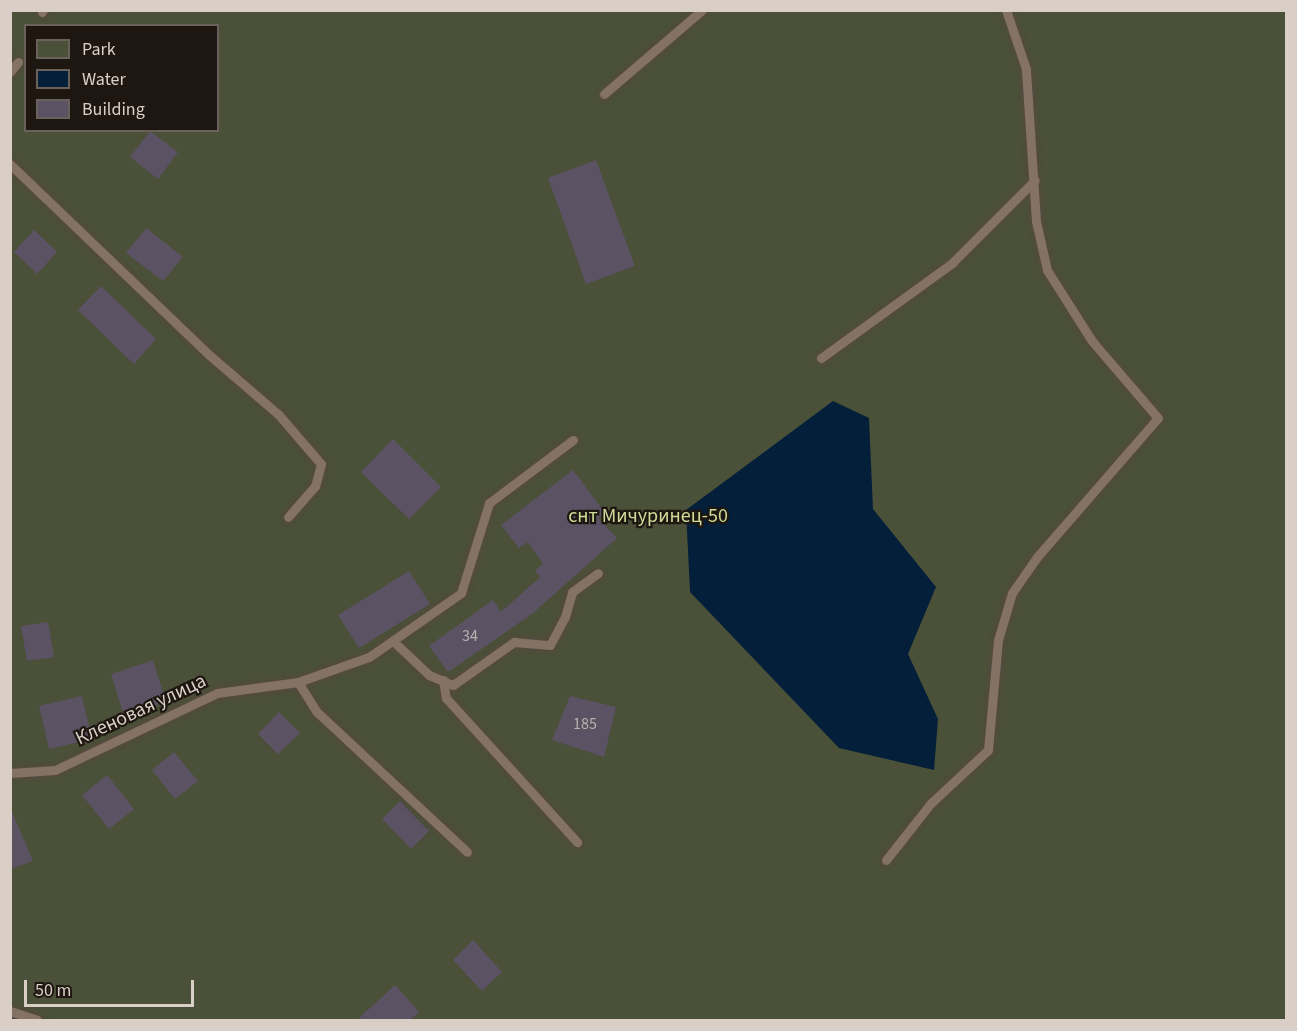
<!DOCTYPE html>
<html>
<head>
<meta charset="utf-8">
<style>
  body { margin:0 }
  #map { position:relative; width:1297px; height:1031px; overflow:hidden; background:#3c2d20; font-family:"Source Sans 3",sans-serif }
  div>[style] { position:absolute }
  .green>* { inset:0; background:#4b5038 }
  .water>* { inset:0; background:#031f39 }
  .building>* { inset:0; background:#5b5264 }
  .roads { filter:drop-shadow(0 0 2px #56493e) drop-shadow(0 0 2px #56493e) }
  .lane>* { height:9px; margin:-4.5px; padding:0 4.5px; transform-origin:4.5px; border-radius:4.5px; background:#847264 }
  span { translate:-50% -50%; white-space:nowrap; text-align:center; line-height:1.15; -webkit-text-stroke:4.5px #1e1711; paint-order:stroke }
  .number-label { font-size:16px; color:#bab0ae }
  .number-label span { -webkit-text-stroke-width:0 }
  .park-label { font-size:20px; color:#cddd99 }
  .street-label { font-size:20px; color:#d9cfc7 }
  .frame { position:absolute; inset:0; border:12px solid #d9cfc7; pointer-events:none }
  .legend { position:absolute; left:24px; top:24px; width:195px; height:108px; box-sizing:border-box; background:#1e1711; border:2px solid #69615a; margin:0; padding:8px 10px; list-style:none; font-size:18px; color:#d9cfc7 }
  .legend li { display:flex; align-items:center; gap:12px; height:30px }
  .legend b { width:30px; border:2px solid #69615a }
  .scale { position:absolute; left:24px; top:980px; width:170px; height:27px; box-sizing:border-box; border:3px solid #d9cfc7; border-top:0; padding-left:8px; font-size:18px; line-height:21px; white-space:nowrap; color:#d9cfc7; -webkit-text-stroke:4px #1e1711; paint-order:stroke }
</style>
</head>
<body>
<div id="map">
  <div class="green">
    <i style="clip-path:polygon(evenodd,11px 11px,1286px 11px,1286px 1020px,11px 1020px,11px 11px,26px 26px,218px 26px,218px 130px,26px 130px,26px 26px)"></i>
  </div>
  <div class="water">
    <i style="clip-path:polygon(833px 401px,869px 418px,873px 509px,936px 587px,908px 654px,938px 719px,934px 770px,839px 748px,690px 592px,686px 510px)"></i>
  </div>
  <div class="building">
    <i style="clip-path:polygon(150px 131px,178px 152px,158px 179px,130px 157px)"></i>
    <i style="clip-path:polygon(596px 160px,635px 266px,586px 284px,548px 178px)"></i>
    <i style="clip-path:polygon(146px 228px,183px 257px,163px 281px,126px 253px)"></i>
    <i style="clip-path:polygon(34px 230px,57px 252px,37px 274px,14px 252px)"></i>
    <i style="clip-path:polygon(101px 286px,156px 339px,134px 364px,78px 310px)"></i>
    <i style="clip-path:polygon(393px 439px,441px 487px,409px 519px,361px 472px)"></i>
    <i style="clip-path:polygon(573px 470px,605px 513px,598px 518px,617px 538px,532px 614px,448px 672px,429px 646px,493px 600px,501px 612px,540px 577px,535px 570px,543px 564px,528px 542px,519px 548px,501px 525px)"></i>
    <i style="clip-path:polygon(409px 571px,430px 604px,359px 648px,338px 615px)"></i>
    <i style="clip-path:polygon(48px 622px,54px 657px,27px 661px,21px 626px)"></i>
    <i style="clip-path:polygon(153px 660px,166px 702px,124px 716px,111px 674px)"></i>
    <i style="clip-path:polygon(82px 696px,92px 739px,49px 749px,39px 706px)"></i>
    <i style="clip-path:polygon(570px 696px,616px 707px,604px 757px,552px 740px)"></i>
    <i style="clip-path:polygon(279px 712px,300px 733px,278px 754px,258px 734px)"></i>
    <i style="clip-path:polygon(174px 752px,198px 781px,175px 799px,152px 770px)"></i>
    <i style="clip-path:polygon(107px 775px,134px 809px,109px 829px,82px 795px)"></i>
    <i style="clip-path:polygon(400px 801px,429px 831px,411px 849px,382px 819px)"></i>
    <i style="clip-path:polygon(10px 807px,33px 861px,10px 869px)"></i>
    <i style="clip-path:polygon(473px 940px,502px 972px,482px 991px,453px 960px)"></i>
    <i style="clip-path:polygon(395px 985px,419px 1012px,410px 1020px,357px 1020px)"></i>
  </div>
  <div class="roads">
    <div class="lane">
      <i style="left:42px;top:12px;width:2px;rotate:-63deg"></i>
      <i style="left:10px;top:72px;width:13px;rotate:-51deg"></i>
      <i style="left:604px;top:94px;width:129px;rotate:-40.6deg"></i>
      <i style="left:10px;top:164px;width:273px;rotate:43.8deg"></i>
      <i style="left:207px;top:353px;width:94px;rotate:40.7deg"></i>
      <i style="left:278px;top:414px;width:66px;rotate:49.3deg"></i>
      <i style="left:321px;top:464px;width:23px;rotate:105deg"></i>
      <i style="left:315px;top:486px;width:41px;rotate:131.1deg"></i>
      <i style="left:821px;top:358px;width:162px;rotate:-35.9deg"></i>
      <i style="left:952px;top:263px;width:117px;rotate:-45deg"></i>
      <i style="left:393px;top:641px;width:50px;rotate:43.4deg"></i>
      <i style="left:429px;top:675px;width:26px;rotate:23deg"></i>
      <i style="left:453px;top:685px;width:75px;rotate:-35.2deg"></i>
      <i style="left:514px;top:642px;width:36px;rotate:5deg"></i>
      <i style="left:550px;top:645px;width:32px;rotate:-62deg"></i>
      <i style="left:565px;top:617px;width:26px;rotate:-74deg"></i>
      <i style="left:572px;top:592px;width:32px;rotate:-36deg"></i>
      <i style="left:443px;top:680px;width:18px;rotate:81deg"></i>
      <i style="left:446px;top:698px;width:195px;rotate:47.7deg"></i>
      <i style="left:298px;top:682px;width:36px;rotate:58deg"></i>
      <i style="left:317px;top:712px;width:205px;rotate:43deg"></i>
      <i style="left:10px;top:773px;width:45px;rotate:-3.8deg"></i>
      <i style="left:55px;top:770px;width:179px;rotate:-25.4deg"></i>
      <i style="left:217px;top:693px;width:82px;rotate:-7.7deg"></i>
      <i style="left:298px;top:682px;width:75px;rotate:-19.4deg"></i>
      <i style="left:369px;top:657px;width:112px;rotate:-34.8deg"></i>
      <i style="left:461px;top:593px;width:94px;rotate:-72.7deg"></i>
      <i style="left:489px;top:503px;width:105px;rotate:-36.9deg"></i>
      <i style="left:886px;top:860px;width:71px;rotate:-51.8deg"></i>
      <i style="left:930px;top:804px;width:79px;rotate:-43deg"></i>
      <i style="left:988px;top:750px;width:110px;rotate:-84.8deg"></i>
      <i style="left:998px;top:640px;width:49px;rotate:-73.4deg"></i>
      <i style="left:1012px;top:593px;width:44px;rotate:-55.2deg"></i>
      <i style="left:1037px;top:557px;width:184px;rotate:-49deg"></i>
      <i style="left:1158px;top:418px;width:101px;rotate:-130.6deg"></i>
      <i style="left:1092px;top:341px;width:84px;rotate:-122.4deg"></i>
      <i style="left:1047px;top:270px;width:50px;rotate:-102.7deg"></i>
      <i style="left:1036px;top:221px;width:152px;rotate:-93.8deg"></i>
      <i style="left:1026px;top:69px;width:62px;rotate:-108.7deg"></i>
      <i style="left:10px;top:1011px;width:28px;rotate:18deg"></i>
    </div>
  </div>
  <div class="number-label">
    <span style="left:470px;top:636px">34</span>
    <span style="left:585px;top:724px">185</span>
  </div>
  <div class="park-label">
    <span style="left:648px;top:516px">снт Мичуринец-50</span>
  </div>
  <div class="street-label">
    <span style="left:141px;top:710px;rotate:-25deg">Кленовая улица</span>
  </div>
  <div class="frame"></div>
  <ul class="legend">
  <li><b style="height:16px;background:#4b5038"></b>Park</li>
  <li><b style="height:16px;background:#031f39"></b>Water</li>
  <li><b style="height:16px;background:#5b5264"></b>Building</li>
  </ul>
  <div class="scale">50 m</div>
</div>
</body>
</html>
